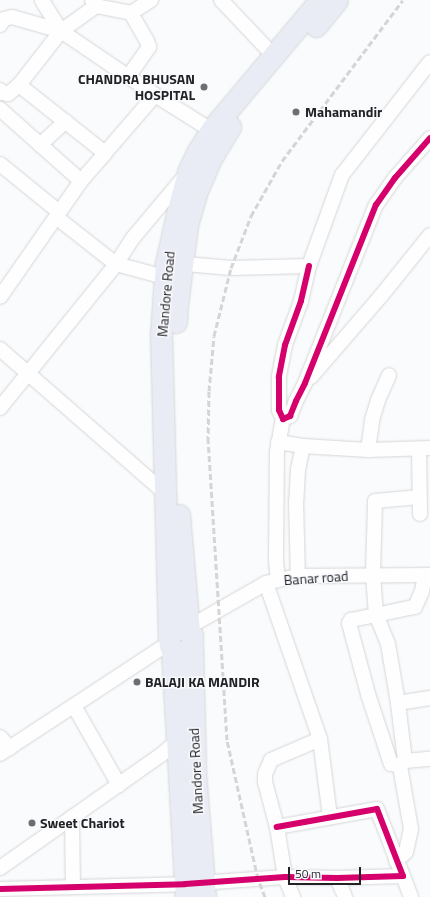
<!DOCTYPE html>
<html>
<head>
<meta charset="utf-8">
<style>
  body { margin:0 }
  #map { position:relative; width:430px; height:897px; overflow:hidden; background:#fafbfd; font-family:"Titillium Web",sans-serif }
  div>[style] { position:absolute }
  .roads { filter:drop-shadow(0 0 1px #d5d6d7) drop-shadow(0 0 1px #d5d6d7) }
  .minor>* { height:14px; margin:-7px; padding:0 7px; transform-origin:7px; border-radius:7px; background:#fefeff }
  .highway>* { height:21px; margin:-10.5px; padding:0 10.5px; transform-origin:10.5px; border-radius:10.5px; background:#e9ecf4 }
  .rail>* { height:3px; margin-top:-1.5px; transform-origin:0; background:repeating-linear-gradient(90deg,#d5d5d6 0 6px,transparent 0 9px) }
  .cycleway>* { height:6px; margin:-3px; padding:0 3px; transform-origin:3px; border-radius:3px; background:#d6006c }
  .dots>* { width:11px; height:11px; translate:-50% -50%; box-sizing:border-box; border:2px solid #f9fafe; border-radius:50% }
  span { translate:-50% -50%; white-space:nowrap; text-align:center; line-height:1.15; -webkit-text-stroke:3px #f9fafe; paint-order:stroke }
  .poi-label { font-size:14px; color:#222224; font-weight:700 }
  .right { translate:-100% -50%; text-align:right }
  .left { translate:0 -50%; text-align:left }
  .street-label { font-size:14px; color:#222224 }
  .scale { position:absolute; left:288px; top:867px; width:73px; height:18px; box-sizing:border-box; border:2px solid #222224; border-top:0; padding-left:5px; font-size:12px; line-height:14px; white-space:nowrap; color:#222224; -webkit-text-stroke:3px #f9fafe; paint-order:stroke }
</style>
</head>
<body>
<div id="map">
  <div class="roads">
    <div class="minor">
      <i style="left:92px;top:0;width:7px;rotate:56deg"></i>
      <i style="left:96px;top:6px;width:36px;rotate:11deg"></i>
      <i style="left:131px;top:13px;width:24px;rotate:-33deg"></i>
      <i style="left:221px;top:0;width:77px;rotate:46.6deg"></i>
      <i style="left:0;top:25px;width:7px;rotate:-56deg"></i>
      <i style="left:4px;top:19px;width:8px;rotate:-14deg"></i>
      <i style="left:12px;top:17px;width:51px;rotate:15.9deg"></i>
      <i style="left:61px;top:31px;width:36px;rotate:-122deg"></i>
      <i style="left:61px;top:31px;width:114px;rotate:34.2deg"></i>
      <i style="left:155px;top:95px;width:66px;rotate:32deg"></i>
      <i style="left:128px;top:77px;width:37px;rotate:-55deg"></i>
      <i style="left:149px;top:47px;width:6px;rotate:-108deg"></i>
      <i style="left:147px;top:41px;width:32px;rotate:-120deg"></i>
      <i style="left:0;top:90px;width:4px;rotate:45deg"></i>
      <i style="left:3px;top:93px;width:5px;rotate:11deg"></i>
      <i style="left:8px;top:94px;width:14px;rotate:-39deg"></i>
      <i style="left:0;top:109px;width:108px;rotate:41.6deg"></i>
      <i style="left:81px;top:181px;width:141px;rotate:124.9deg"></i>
      <i style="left:40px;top:145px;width:35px;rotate:-43deg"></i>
      <i style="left:105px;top:153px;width:77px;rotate:-49.2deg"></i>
      <i style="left:0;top:164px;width:76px;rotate:39.1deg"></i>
      <i style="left:81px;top:181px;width:37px;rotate:-49deg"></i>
      <i style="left:105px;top:153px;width:110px;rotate:-141.7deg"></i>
      <i style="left:19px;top:85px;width:68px;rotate:-52.1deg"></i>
      <i style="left:61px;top:31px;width:43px;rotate:-35.5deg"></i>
      <i style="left:56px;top:217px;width:76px;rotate:38.1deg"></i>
      <i style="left:116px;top:264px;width:50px;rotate:15.2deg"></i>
      <i style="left:174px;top:263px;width:57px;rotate:5deg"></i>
      <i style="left:231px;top:268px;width:78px;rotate:-1.5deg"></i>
      <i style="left:309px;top:266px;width:97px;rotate:-70.1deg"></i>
      <i style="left:342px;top:175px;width:143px;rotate:-52.1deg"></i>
      <i style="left:309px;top:266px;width:36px;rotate:103deg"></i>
      <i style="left:301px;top:301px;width:47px;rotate:110deg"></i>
      <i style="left:285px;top:345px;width:33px;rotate:101deg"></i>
      <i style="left:279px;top:377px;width:33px;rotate:90deg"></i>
      <i style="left:279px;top:410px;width:10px;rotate:66deg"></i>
      <i style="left:283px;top:419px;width:8px;rotate:-23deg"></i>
      <i style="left:290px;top:416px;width:16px;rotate:-68deg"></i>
      <i style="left:296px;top:401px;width:20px;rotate:-63deg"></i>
      <i style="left:305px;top:383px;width:192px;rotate:-68.3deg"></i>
      <i style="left:376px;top:205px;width:33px;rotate:-55deg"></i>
      <i style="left:395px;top:178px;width:53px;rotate:-48.8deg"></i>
      <i style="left:0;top:349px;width:219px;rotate:41.1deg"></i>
      <i style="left:311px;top:377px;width:107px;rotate:-49.2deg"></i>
      <i style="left:381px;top:296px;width:78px;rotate:-51.2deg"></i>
      <i style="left:0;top:408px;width:185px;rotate:-51.1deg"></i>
      <i style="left:116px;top:264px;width:31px;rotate:-57deg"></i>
      <i style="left:133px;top:238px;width:80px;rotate:-50.1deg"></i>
      <i style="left:278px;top:442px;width:25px;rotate:9deg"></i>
      <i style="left:303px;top:446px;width:24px;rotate:102deg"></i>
      <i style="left:298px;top:469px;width:33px;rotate:93deg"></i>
      <i style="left:296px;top:502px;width:74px;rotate:88.5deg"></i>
      <i style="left:303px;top:446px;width:65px;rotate:3.5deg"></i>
      <i style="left:368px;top:450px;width:30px;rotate:-82deg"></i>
      <i style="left:372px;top:420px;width:21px;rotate:-73deg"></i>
      <i style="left:378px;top:400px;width:27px;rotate:-66deg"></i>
      <i style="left:419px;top:449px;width:65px;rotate:89.1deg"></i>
      <i style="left:368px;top:450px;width:62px;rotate:-1.8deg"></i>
      <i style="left:278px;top:580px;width:20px;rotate:-96deg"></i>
      <i style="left:276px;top:560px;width:108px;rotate:-89.5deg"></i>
      <i style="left:277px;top:452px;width:34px;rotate:-80deg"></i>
      <i style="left:266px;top:583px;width:165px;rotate:70.9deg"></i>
      <i style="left:320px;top:739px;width:53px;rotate:156.8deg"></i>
      <i style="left:271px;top:760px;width:15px;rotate:113deg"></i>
      <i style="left:265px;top:774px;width:8px;rotate:90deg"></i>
      <i style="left:265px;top:782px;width:47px;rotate:75.1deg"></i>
      <i style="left:277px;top:827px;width:51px;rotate:80.9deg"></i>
      <i style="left:285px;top:877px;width:22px;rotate:68deg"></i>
      <i style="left:189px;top:627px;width:89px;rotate:-29.7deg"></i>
      <i style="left:266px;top:583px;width:12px;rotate:-14deg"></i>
      <i style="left:278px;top:580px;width:20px;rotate:-11deg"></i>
      <i style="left:298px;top:576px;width:132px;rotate:-0.4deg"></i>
      <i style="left:398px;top:703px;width:32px;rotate:-9deg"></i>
      <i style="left:74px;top:706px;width:91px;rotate:60.3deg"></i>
      <i style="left:0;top:737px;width:15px;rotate:48deg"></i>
      <i style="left:320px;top:739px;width:79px;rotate:82.7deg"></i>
      <i style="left:0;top:754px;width:202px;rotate:-33.3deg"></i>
      <i style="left:405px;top:761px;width:58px;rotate:-96.9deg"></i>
      <i style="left:398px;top:703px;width:60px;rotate:-99.6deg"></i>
      <i style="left:388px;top:644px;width:31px;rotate:-112deg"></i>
      <i style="left:376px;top:615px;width:40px;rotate:-12deg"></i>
      <i style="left:415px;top:607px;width:17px;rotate:-66deg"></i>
      <i style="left:422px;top:591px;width:16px;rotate:-79deg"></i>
      <i style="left:400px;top:766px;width:7px;rotate:-45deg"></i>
      <i style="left:405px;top:761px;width:25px;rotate:-5deg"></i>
      <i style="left:72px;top:817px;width:70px;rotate:89.2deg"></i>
      <i style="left:396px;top:861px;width:13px;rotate:-42deg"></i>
      <i style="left:406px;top:852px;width:24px;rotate:-78deg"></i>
      <i style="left:411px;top:829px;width:64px;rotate:-99.9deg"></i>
      <i style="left:400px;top:766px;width:9px;rotate:-167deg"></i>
      <i style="left:391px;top:764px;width:74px;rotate:-108.2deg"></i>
      <i style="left:368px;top:694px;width:73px;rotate:-105deg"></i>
      <i style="left:349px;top:623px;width:4px;rotate:-56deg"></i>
      <i style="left:351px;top:620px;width:25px;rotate:-11deg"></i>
      <i style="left:376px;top:615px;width:41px;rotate:-94.2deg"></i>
      <i style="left:373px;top:574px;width:73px;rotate:-88.4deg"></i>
      <i style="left:375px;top:501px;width:45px;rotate:-5.1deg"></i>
      <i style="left:0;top:868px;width:197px;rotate:-35.1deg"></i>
      <i style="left:161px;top:755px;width:21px;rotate:-41deg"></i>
      <i style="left:403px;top:876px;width:22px;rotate:69deg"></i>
      <i style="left:337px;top:878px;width:21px;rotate:67deg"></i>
      <i style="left:0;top:889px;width:185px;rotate:-1.5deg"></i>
      <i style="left:185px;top:884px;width:100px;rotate:-4deg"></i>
      <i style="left:285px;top:877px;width:52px;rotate:1.1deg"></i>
      <i style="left:337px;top:878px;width:66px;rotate:-1.7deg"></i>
      <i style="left:403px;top:876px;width:72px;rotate:-111.2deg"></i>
      <i style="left:377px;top:809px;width:102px;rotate:169.8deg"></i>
    </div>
    <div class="highway">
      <i style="left:316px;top:26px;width:33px;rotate:-51deg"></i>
      <i style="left:176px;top:322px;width:17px;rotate:-87deg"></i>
      <i style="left:177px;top:305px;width:81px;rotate:-82.9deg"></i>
      <i style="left:187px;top:225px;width:35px;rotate:-74deg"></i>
      <i style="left:197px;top:191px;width:34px;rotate:-67deg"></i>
      <i style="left:210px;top:160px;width:39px;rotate:-59deg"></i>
      <i style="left:179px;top:515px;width:116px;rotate:85.1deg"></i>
      <i style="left:170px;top:635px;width:8px;rotate:-45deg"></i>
      <i style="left:176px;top:629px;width:9px"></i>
      <i style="left:185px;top:629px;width:9px;rotate:41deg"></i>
      <i style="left:192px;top:635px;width:11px;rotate:90deg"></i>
      <i style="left:192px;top:646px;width:9px;rotate:139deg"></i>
      <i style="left:185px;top:652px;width:9px;rotate:180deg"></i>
      <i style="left:176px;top:652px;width:8px;rotate:-135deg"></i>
      <i style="left:170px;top:646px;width:7px;rotate:-98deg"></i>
      <i style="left:169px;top:639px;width:304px;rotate:-91.5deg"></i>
      <i style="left:161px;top:335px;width:72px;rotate:-86deg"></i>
      <i style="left:166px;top:263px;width:54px;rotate:-77.2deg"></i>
      <i style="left:178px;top:210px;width:39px;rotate:-75deg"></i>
      <i style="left:188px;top:172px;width:23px;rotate:-65deg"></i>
      <i style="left:198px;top:151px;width:25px;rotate:-58deg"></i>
      <i style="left:211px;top:130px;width:170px;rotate:-50deg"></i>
      <i style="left:192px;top:646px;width:127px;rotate:88.6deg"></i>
      <i style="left:195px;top:773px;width:124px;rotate:85.4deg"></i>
      <i style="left:172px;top:649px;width:248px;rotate:86.8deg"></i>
    </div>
  </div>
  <div class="rail">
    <i style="left:265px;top:897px;width:19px;rotate:-111deg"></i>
    <i style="left:258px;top:879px;width:142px;rotate:-102.6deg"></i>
    <i style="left:227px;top:740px;width:299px;rotate:-93.6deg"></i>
    <i style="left:208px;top:442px;width:51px;rotate:-88.9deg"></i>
    <i style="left:209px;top:391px;width:55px;rotate:-84.8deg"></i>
    <i style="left:214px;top:336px;width:70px;rotate:-76deg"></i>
    <i style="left:231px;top:268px;width:56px;rotate:-69deg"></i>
    <i style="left:251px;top:216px;width:63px;rotate:-60.6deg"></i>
    <i style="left:282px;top:161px;width:201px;rotate:-53.1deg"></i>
  </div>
  <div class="cycleway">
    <i style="left:309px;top:266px;width:36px;rotate:103deg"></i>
    <i style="left:301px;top:301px;width:47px;rotate:110deg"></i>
    <i style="left:285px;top:345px;width:33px;rotate:101deg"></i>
    <i style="left:279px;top:377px;width:33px;rotate:90deg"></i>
    <i style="left:279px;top:410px;width:10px;rotate:66deg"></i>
    <i style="left:283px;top:419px;width:8px;rotate:-23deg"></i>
    <i style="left:290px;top:416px;width:16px;rotate:-68deg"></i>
    <i style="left:296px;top:401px;width:20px;rotate:-63deg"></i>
    <i style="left:305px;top:383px;width:192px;rotate:-68.3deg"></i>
    <i style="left:376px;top:205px;width:33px;rotate:-55deg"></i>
    <i style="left:395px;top:178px;width:53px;rotate:-48.8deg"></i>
    <i style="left:0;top:889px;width:185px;rotate:-1.5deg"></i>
    <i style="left:185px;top:884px;width:100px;rotate:-4deg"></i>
    <i style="left:285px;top:877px;width:52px;rotate:1.1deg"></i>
    <i style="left:337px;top:878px;width:66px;rotate:-1.7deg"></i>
    <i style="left:403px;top:876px;width:72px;rotate:-111.2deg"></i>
    <i style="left:377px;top:809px;width:102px;rotate:169.8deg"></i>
  </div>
  <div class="dots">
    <i style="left:204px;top:87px;background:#6e6e70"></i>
    <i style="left:296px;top:112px;background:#6e6e70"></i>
    <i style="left:137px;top:682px;background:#6e6e70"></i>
    <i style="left:32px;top:823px;background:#6e6e70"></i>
  </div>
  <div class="poi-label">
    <span class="right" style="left:195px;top:87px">CHANDRA BHUSAN<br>HOSPITAL</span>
    <span class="left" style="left:305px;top:112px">Mahamandir</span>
    <span class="left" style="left:145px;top:682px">BALAJI KA MANDIR</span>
    <span class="left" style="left:40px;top:823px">Sweet Chariot</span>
  </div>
  <div class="street-label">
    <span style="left:166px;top:294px;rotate:-85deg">Mandore Road</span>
    <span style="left:316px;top:578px;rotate:-4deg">Banar road</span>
    <span style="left:196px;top:771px;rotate:-93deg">Mandore Road</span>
  </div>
  <div class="scale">50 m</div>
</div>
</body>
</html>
